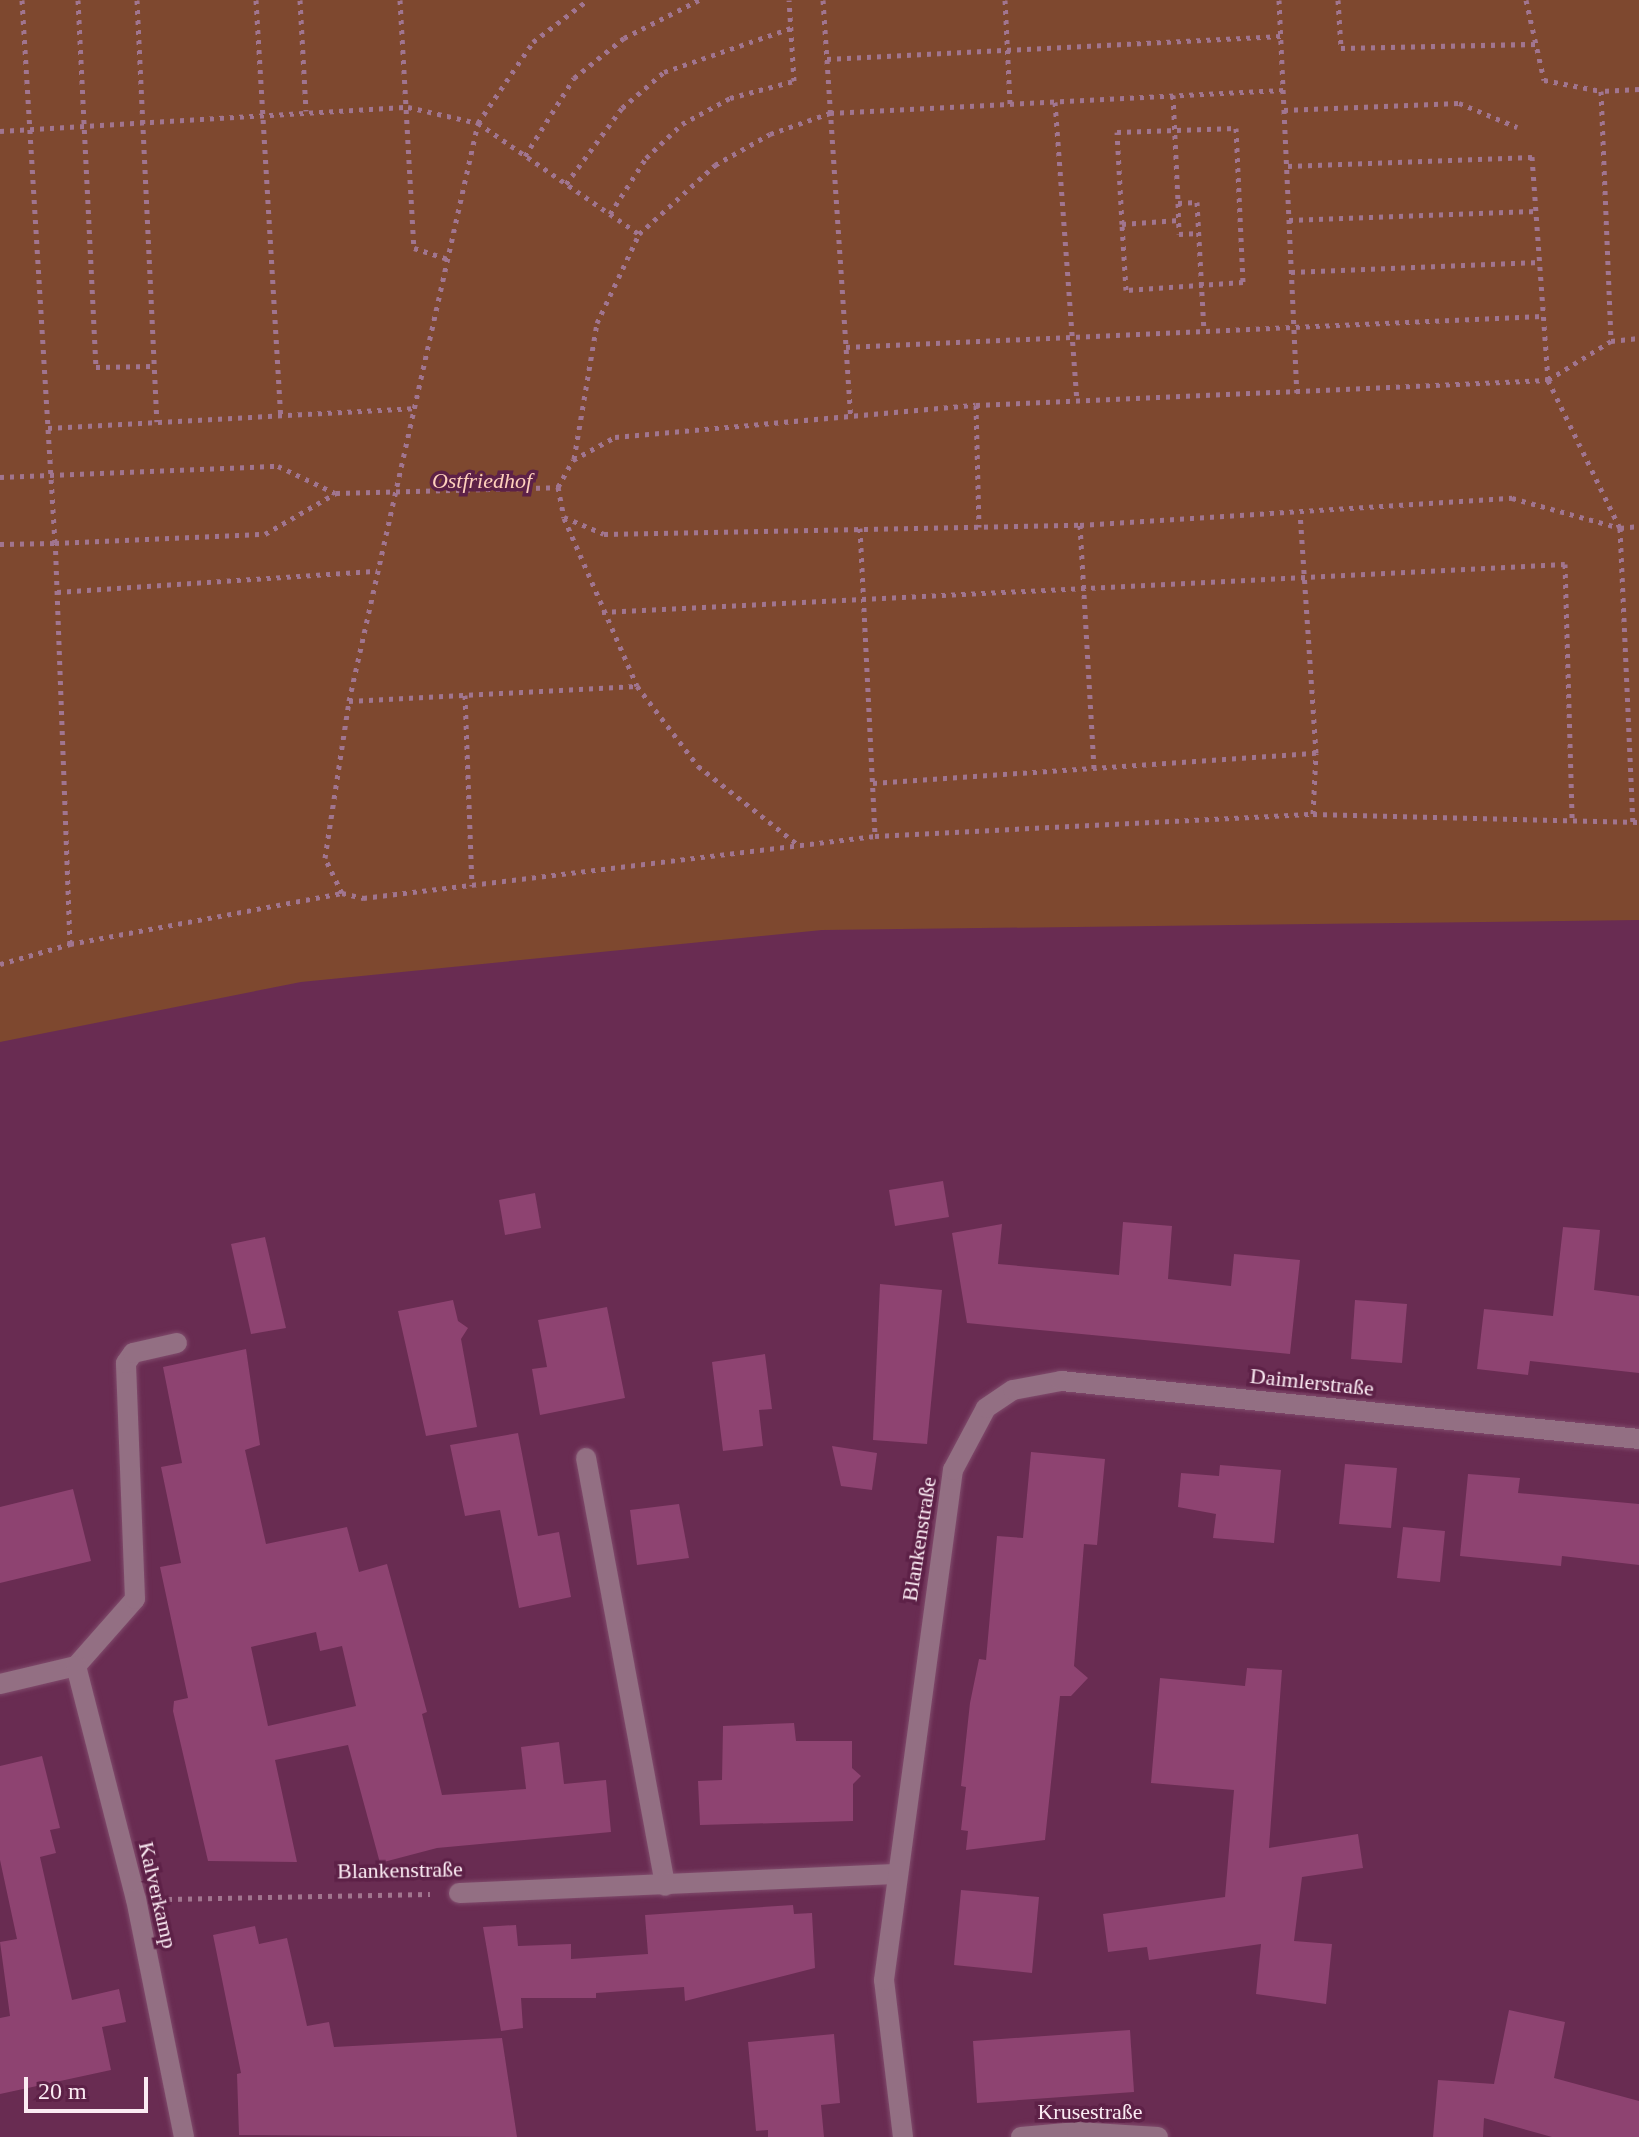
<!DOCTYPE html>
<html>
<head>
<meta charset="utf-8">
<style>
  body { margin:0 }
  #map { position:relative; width:1639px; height:2137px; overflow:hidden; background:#692c52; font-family:"Times New Roman",serif }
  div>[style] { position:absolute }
  .green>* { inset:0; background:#7e482f }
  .building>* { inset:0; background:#8e4371 }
  .path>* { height:5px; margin-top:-2.5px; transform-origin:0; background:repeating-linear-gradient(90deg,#a1758f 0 4px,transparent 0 10px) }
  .roads { filter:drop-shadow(0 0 2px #804b6c) drop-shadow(0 0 2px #804b6c) }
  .lane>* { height:20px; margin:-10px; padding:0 10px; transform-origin:10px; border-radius:10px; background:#936f83 }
  .street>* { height:20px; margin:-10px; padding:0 10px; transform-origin:10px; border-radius:10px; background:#936f83 }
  span { translate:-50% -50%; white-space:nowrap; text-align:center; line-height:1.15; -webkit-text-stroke:7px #5d2147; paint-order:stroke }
  .park-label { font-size:22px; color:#fed0bc; font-style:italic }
  .street-label { font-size:22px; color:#fbebf3 }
  .scale { position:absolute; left:24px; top:2077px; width:124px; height:36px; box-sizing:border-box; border:4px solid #fbebf3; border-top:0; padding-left:10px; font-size:24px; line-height:28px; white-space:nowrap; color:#fbebf3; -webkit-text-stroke:6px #5d2147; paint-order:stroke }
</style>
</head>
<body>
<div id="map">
  <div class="green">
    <i style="clip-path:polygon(0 0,1639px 0,1639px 920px,822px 930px,301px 982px,0 1042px)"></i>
  </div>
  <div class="building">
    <i style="clip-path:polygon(943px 1181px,949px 1217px,895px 1226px,889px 1190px)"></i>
    <i style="clip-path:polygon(535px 1193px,541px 1228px,505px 1235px,499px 1200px)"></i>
    <i style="clip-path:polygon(1123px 1222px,1172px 1226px,1168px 1279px,1231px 1286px,1234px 1254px,1300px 1260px,1290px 1354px,967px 1323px,952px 1233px,1002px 1224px,998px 1264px,1119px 1275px)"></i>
    <i style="clip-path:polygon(1563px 1227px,1600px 1230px,1594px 1290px,1639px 1296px,1639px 1373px,1530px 1361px,1528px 1375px,1477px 1369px,1484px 1309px,1553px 1316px)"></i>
    <i style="clip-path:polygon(265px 1237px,286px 1328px,251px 1334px,231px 1244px)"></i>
    <i style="clip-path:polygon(880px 1284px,942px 1290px,927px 1444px,873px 1440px)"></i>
    <i style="clip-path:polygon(453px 1300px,458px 1321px,468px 1328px,461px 1339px,477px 1427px,426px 1436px,398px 1311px)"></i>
    <i style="clip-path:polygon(1355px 1300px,1407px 1304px,1402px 1363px,1351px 1359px)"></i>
    <i style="clip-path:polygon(607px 1307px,625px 1398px,540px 1415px,532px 1369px,547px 1367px,538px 1320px)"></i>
    <i style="clip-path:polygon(evenodd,246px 1349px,260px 1445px,245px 1450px,266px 1544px,347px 1527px,359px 1572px,387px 1564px,427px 1712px,422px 1714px,442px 1795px,526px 1789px,521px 1747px,559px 1742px,564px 1784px,606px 1780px,611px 1832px,437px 1848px,380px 1863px,348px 1745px,275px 1760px,297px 1862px,208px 1861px,173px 1711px,174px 1701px,188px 1698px,160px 1567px,181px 1563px,161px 1467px,182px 1463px,163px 1367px,246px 1349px,316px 1632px,320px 1651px,342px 1646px,356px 1706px,268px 1726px,251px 1647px,316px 1632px)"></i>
    <i style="clip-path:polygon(765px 1354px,772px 1409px,759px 1410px,763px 1446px,723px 1451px,712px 1362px)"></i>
    <i style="clip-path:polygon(518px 1433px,538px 1536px,559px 1532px,571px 1597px,519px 1608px,500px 1510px,465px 1516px,450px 1445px)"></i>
    <i style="clip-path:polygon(832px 1446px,877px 1453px,872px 1490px,841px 1486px)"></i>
    <i style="clip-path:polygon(1031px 1452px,1105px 1459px,1097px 1545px,1084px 1544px,1074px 1666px,1088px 1678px,1071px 1696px,1060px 1696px,1045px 1840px,966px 1850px,968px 1831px,961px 1830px,966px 1787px,961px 1786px,970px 1703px,979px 1659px,986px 1660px,997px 1536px,1023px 1538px)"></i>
    <i style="clip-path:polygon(1345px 1464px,1397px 1468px,1391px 1528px,1339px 1524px)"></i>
    <i style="clip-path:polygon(1220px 1465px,1281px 1470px,1274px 1543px,1213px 1538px,1216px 1514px,1178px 1507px,1181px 1473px,1219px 1476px)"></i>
    <i style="clip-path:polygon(1468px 1474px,1520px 1478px,1518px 1493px,1639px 1504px,1639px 1565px,1562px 1556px,1561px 1566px,1460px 1556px)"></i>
    <i style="clip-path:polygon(73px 1489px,91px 1561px,0 1583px,0 1507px)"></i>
    <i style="clip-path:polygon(679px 1504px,689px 1558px,637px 1565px,630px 1510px)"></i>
    <i style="clip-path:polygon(1403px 1527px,1445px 1531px,1440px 1582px,1397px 1578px)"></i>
    <i style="clip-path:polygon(1247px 1668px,1282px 1670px,1269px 1848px,1358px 1834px,1363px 1868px,1302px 1877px,1294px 1941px,1332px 1944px,1326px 2004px,1256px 1994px,1261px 1944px,1149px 1960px,1147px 1947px,1108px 1952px,1103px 1914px,1225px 1897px,1234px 1790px,1151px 1783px,1160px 1678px,1245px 1686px)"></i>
    <i style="clip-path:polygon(794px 1723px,796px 1741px,852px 1741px,852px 1768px,861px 1776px,853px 1784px,853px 1821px,700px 1825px,698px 1781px,722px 1780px,723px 1726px)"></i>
    <i style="clip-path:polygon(42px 1756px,60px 1828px,50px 1830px,56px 1853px,40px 1857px,72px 2000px,119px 1989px,126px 2022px,102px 2027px,111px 2070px,0 2094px,0 2018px,10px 2016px,0 1942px,17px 1939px,0 1860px,0 1766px)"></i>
    <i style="clip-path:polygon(961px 1890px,1039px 1897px,1032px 1973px,954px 1965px)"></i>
    <i style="clip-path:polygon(793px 1905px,794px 1914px,812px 1913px,815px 1968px,685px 2001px,684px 1987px,596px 1993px,596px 1998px,521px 1998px,523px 2028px,501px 2031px,483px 1927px,516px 1925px,518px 1946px,571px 1944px,571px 1959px,648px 1954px,645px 1915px)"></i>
    <i style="clip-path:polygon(255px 1926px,259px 1944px,287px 1938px,307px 2026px,329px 2022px,334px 2047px,502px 2038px,517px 2137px,239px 2135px,237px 2074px,241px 2073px,213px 1935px)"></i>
    <i style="clip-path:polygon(1509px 2010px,1565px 2022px,1554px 2078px,1639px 2101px,1639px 2137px,1552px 2137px,1484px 2118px,1483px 2137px,1433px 2137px,1438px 2080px,1494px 2084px)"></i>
    <i style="clip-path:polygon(1130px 2030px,1134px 2092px,977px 2103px,973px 2041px)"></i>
    <i style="clip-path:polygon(834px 2034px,840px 2103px,821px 2105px,824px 2137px,768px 2137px,768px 2130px,756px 2131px,748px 2042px)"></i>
  </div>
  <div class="path">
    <i style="left:78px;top:0;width:367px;rotate:87.2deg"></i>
    <i style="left:96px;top:367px;width:58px;rotate:-1deg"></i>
    <i style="left:137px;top:0;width:422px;rotate:87.3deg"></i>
    <i style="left:256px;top:0;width:417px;rotate:86.6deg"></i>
    <i style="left:300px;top:0;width:111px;rotate:86.9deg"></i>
    <i style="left:400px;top:0;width:248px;rotate:86.8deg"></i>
    <i style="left:414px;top:248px;width:35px;rotate:18deg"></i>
    <i style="left:823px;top:0;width:418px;rotate:86.2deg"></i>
    <i style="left:1005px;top:0;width:104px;rotate:87.2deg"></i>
    <i style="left:1279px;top:0;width:393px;rotate:87.4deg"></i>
    <i style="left:1338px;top:0;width:48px;rotate:86.4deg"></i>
    <i style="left:1341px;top:48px;width:195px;rotate:-1.2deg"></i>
    <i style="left:1526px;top:0;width:82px;rotate:77.3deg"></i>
    <i style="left:1544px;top:80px;width:58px;rotate:10.9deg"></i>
    <i style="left:827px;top:59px;width:455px;rotate:-2.9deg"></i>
    <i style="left:1639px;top:89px;width:38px;rotate:177deg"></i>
    <i style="left:1601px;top:91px;width:250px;rotate:87.7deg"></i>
    <i style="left:1611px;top:341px;width:74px;rotate:148.2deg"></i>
    <i style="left:1548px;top:380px;width:165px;rotate:64.1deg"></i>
    <i style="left:1620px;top:528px;width:19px;rotate:-6deg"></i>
    <i style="left:1173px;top:95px;width:108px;rotate:87.3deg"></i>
    <i style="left:1178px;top:203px;width:19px;rotate:-3deg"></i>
    <i style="left:1197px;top:202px;width:128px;rotate:86.9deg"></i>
    <i style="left:1055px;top:102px;width:300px;rotate:85.8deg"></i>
    <i style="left:1284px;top:110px;width:175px;rotate:-2.3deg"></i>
    <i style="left:1459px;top:103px;width:63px;rotate:22.5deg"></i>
    <i style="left:0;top:131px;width:409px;rotate:-3.4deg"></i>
    <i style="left:408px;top:107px;width:72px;rotate:12.9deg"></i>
    <i style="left:478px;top:123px;width:196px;rotate:34.6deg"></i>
    <i style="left:525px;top:156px;width:92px;rotate:-57.9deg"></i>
    <i style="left:574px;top:78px;width:64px;rotate:-38.7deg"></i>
    <i style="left:624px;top:38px;width:84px;rotate:-26.9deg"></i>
    <i style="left:566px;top:184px;width:94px;rotate:-53.6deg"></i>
    <i style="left:622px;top:108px;width:55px;rotate:-40.6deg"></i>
    <i style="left:664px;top:72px;width:134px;rotate:-19.1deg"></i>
    <i style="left:1178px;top:203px;width:31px;rotate:88deg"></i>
    <i style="left:1179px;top:234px;width:20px;rotate:-3deg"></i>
    <i style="left:610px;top:214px;width:67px;rotate:-57.3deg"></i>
    <i style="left:646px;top:158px;width:50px;rotate:-43.4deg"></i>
    <i style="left:682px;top:124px;width:55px;rotate:-28.4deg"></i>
    <i style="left:730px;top:98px;width:66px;rotate:-14.9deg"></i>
    <i style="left:794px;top:81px;width:81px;rotate:-93.5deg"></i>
    <i style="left:1289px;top:220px;width:247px;rotate:-2.1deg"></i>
    <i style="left:1122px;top:224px;width:92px;rotate:-93.1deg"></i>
    <i style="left:1117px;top:132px;width:119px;rotate:-1.9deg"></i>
    <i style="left:1236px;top:128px;width:154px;rotate:87.4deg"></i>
    <i style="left:1243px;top:282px;width:117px;rotate:176.1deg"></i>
    <i style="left:1126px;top:290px;width:66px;rotate:-93.5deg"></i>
    <i style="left:1122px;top:224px;width:57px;rotate:-4deg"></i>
    <i style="left:1291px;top:272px;width:249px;rotate:-2.3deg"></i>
    <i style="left:1611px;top:341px;width:28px;rotate:-6deg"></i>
    <i style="left:846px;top:347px;width:698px;rotate:-2.55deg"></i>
    <i style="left:976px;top:405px;width:122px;rotate:88.6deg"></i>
    <i style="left:48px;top:428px;width:366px;rotate:-3.1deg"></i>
    <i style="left:574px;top:459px;width:138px;rotate:-80.4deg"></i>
    <i style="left:597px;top:323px;width:98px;rotate:-64.7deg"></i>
    <i style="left:639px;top:234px;width:103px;rotate:-42.2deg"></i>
    <i style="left:715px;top:165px;width:63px;rotate:-29.4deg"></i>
    <i style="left:770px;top:134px;width:64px;rotate:-19.3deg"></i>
    <i style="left:830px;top:113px;width:454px;rotate:-2.9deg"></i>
    <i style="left:0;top:477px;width:278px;rotate:-2.3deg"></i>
    <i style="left:278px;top:466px;width:63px;rotate:25.3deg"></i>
    <i style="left:558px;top:487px;width:31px;rotate:79deg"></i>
    <i style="left:564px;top:517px;width:43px;rotate:23deg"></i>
    <i style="left:604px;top:534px;width:476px;rotate:-1.1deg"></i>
    <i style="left:1080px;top:525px;width:433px;rotate:-3.6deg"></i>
    <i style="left:1512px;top:498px;width:112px;rotate:15.5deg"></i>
    <i style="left:1620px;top:528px;width:294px;rotate:87.5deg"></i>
    <i style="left:564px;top:518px;width:183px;rotate:66.5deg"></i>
    <i style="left:637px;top:686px;width:101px;rotate:52.7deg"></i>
    <i style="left:698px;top:766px;width:126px;rotate:38.2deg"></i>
    <i style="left:1080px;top:525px;width:244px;rotate:86.7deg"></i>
    <i style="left:860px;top:528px;width:308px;rotate:87.2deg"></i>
    <i style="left:0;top:544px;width:55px;rotate:-1deg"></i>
    <i style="left:55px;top:543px;width:544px;rotate:-93.48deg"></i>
    <i style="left:57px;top:592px;width:321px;rotate:-3.8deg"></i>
    <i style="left:602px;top:612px;width:964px;rotate:-2.85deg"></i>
    <i style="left:1565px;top:564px;width:256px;rotate:88.4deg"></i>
    <i style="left:465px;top:695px;width:191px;rotate:87.9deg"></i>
    <i style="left:349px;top:701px;width:288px;rotate:-3deg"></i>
    <i style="left:873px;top:783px;width:444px;rotate:-3.9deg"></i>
    <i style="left:1313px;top:814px;width:326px;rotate:1.4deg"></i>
    <i style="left:342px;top:893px;width:39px;rotate:-116deg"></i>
    <i style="left:325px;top:858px;width:159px;rotate:-81.3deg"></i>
    <i style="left:349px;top:701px;width:592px;rotate:-77.42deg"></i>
    <i style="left:478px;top:123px;width:98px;rotate:-55.8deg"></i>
    <i style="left:533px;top:42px;width:69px;rotate:-37.4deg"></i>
    <i style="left:70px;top:944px;width:401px;rotate:-92.1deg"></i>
    <i style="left:55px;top:543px;width:210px;rotate:-2.5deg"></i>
    <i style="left:265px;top:534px;width:82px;rotate:-30deg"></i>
    <i style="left:336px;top:493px;width:222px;rotate:-1.5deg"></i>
    <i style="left:558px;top:487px;width:31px;rotate:-61deg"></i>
    <i style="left:573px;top:460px;width:48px;rotate:-28.7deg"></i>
    <i style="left:615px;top:437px;width:362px;rotate:-5.1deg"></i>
    <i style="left:976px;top:405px;width:573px;rotate:-2.5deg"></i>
    <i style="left:1548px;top:380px;width:224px;rotate:-94.1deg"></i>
    <i style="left:1532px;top:157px;width:245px;rotate:177.9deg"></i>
    <i style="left:0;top:964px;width:73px;rotate:-15.9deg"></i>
    <i style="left:70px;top:944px;width:277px;rotate:-10.6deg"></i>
    <i style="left:342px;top:893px;width:22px;rotate:13deg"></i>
    <i style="left:363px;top:898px;width:516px;rotate:-6.9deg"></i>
    <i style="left:875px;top:836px;width:439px;rotate:-2.9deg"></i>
    <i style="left:1313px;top:814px;width:61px;rotate:-87.2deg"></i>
    <i style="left:1316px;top:753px;width:240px;rotate:-93.8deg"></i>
    <i style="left:168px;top:1899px;width:262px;rotate:-1.1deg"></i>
  </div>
  <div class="roads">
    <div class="lane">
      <i style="left:76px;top:1666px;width:89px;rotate:-48.6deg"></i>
      <i style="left:135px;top:1599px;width:236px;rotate:-92.2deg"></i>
      <i style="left:126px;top:1363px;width:12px;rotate:-55deg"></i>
      <i style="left:133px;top:1353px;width:45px;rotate:-12.8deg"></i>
    </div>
    <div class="street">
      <i style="left:586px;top:1458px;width:435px;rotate:79.5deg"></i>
      <i style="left:0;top:1684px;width:78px;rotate:-13.3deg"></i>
      <i style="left:76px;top:1666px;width:241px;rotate:75.6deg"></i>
      <i style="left:136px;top:1899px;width:243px;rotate:78.6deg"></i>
      <i style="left:459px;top:1893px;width:438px;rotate:-2.5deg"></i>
      <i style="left:903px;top:2137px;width:158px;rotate:-96.9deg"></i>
      <i style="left:884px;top:1980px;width:515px;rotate:-82.3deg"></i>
      <i style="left:953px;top:1470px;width:70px;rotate:-62deg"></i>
      <i style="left:986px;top:1408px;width:32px;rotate:-34deg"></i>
      <i style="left:1013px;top:1390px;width:49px;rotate:-10.6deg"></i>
      <i style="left:1061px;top:1381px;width:581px;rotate:5.73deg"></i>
      <i style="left:1021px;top:2137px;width:56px;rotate:-5.1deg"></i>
      <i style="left:1077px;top:2132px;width:81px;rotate:3.5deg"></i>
    </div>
  </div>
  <div class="park-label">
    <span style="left:482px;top:481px">Ostfriedhof</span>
  </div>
  <div class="street-label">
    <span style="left:1312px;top:1382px;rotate:6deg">Daimlerstraße</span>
    <span style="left:919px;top:1539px;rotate:-81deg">Blankenstraße</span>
    <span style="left:400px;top:1870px;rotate:-1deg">Blankenstraße</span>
    <span style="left:158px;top:1895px;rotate:77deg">Kalverkamp</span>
    <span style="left:1090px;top:2112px">Krusestraße</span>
  </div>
  <div class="scale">20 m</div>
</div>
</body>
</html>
